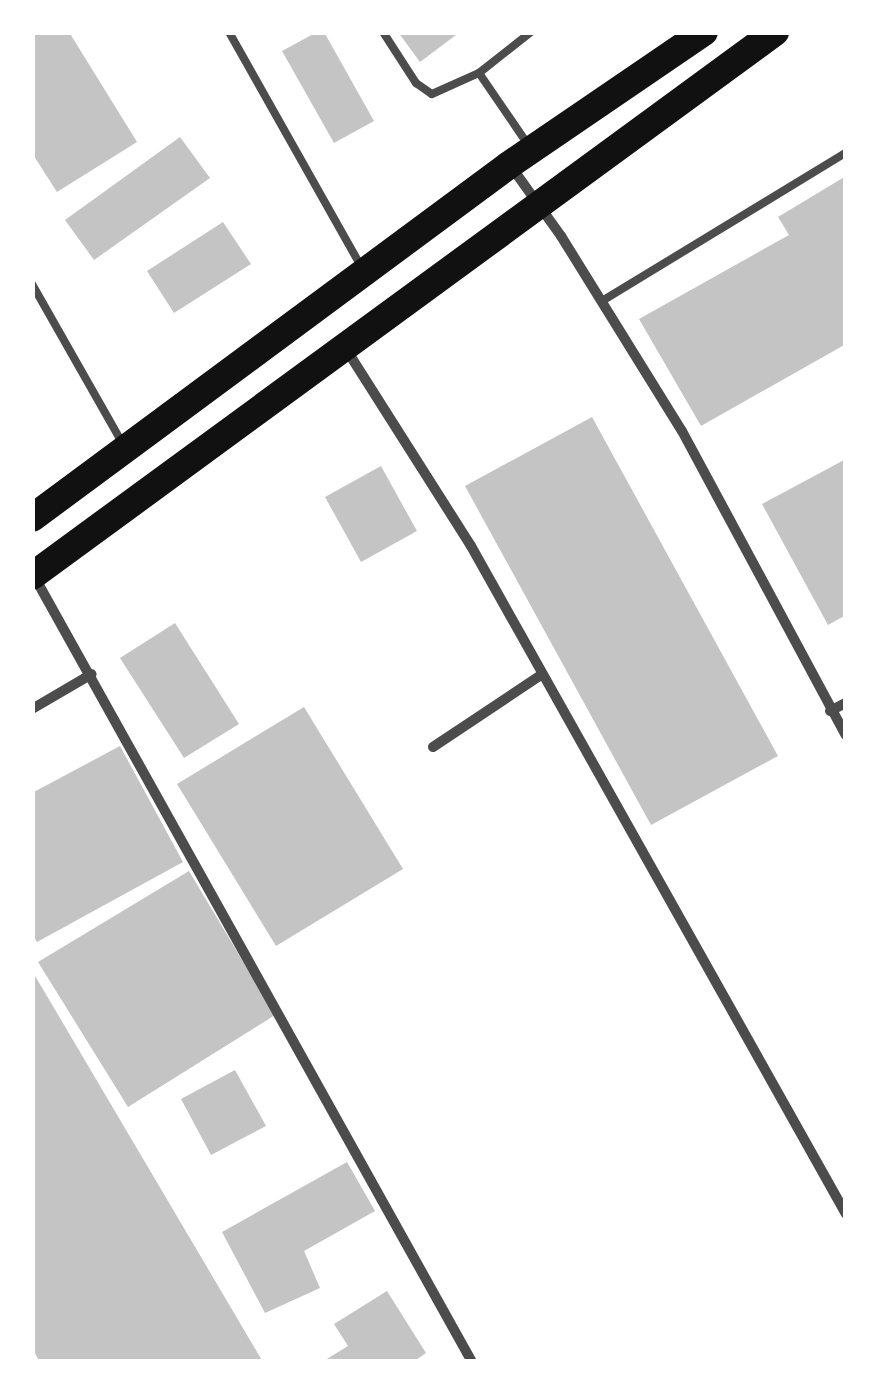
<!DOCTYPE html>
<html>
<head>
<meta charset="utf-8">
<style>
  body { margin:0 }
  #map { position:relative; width:878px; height:1394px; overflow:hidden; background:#fff; font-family:Figtree,sans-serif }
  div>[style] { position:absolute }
  .building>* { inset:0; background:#c4c4c4 }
  .service>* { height:8px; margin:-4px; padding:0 4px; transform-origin:4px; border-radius:4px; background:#4c4c4c }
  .minor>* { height:10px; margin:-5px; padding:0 5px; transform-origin:5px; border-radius:5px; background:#4c4c4c }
  .trunk>* { height:28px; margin:-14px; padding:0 14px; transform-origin:14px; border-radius:14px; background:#111 }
  span { translate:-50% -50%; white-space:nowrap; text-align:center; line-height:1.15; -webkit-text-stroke:9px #fff; paint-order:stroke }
  .frame { position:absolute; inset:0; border:35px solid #fff; pointer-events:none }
</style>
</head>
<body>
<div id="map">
  <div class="building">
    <i style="clip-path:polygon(32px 32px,69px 32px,137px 142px,57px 192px,32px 153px)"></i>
    <i style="clip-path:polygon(317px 32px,324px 32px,374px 121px,334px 143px,282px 51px)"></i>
    <i style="clip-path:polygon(398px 32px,460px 32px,420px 62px)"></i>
    <i style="clip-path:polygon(180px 137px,210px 178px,94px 260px,65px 220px)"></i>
    <i style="clip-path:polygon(846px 176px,846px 344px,701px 426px,639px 319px,789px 235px,778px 217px)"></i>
    <i style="clip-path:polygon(223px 222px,251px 264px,174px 313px,147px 271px)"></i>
    <i style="clip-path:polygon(592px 417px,778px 756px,651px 825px,465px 486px)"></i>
    <i style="clip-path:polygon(846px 459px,846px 615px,828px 625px,762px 504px)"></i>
    <i style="clip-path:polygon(381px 466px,417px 531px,361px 562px,325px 497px)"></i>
    <i style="clip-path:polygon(175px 623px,239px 724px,184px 758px,120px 658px)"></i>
    <i style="clip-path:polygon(304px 707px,403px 869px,276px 946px,177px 784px)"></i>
    <i style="clip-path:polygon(120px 746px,183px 862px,37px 942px,32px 934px,32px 793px)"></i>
    <i style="clip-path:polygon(189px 871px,275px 1015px,128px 1107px,38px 962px)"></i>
    <i style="clip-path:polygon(32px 971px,44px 991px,263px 1362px,40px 1362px,32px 1348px)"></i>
    <i style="clip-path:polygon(235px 1070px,266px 1126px,211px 1155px,181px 1099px)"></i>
    <i style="clip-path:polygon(347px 1162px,375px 1211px,304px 1251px,320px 1288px,265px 1313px,222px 1232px)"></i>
    <i style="clip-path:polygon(387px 1291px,426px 1353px,413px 1362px,322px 1362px,348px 1346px,334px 1324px)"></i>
  </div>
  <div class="service">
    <i style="left:229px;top:32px;width:271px;rotate:60.6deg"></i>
    <i style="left:383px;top:32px;width:61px;rotate:57.1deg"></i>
    <i style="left:416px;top:83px;width:19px;rotate:35deg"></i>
    <i style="left:432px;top:94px;width:51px;rotate:-24.1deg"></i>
    <i style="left:479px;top:73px;width:66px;rotate:-38.3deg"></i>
    <i style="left:479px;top:73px;width:85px;rotate:55.6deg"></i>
    <i style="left:32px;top:284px;width:186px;rotate:60.4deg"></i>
    <i style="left:602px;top:301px;width:285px;rotate:-31.3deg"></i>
  </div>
  <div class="minor">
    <i style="left:510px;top:165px;width:87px;rotate:54.3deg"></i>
    <i style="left:561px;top:236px;width:229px;rotate:58.2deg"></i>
    <i style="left:682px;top:431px;width:345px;rotate:61.7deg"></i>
    <i style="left:346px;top:349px;width:233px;rotate:57.6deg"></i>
    <i style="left:471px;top:546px;width:766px;rotate:60.69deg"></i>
    <i style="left:34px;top:576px;width:900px;rotate:60.87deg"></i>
    <i style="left:32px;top:709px;width:69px;rotate:-30.3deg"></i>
    <i style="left:830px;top:711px;width:18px;rotate:-27deg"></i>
    <i style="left:433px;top:747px;width:130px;rotate:-33.7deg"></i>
  </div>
  <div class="trunk">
    <i style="left:32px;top:518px;width:593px;rotate:-36.5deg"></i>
    <i style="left:509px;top:165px;width:236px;rotate:-34.3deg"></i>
    <i style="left:32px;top:576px;width:921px;rotate:-36.21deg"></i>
  </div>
  <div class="frame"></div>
</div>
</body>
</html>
